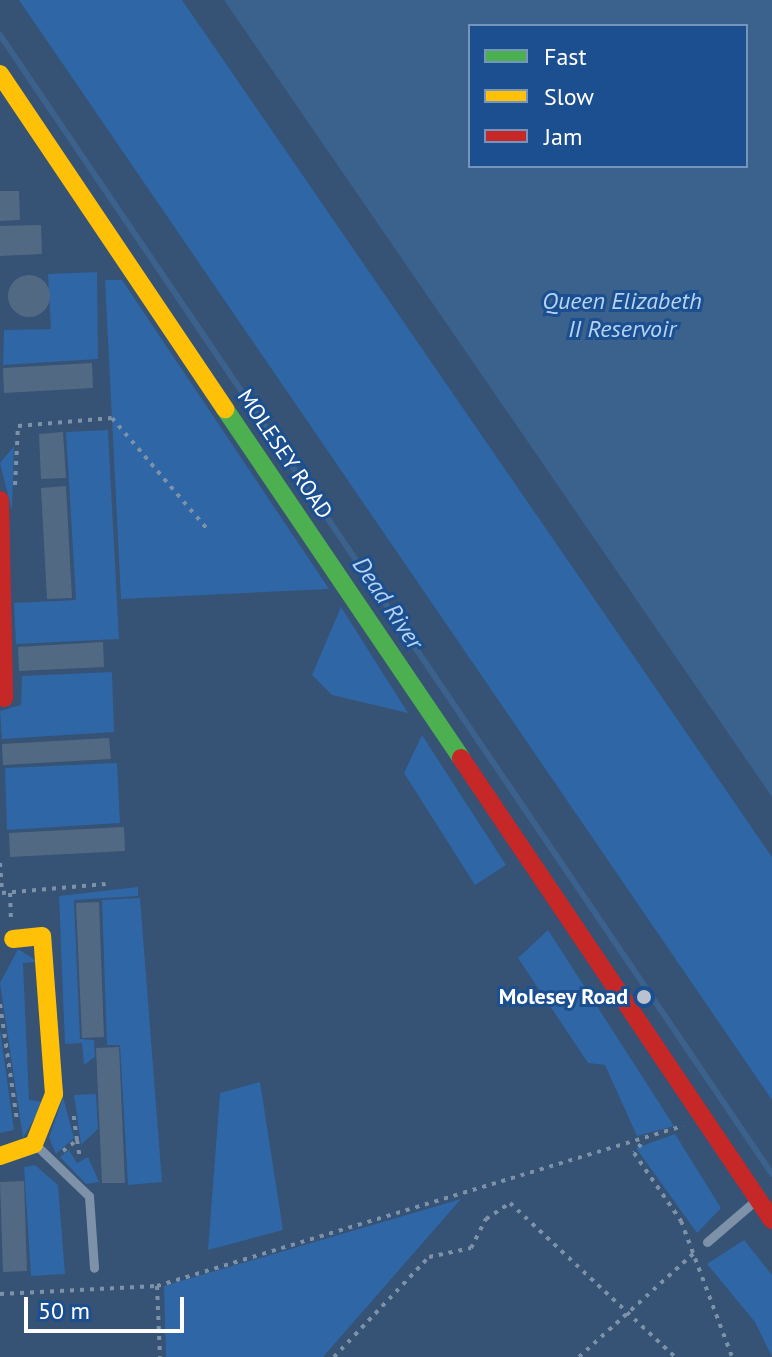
<!DOCTYPE html>
<html>
<head>
<meta charset="utf-8">
<style>
  body { margin:0 }
  #map { position:relative; width:772px; height:1357px; overflow:hidden; background:#365274; font-family:"PT Sans",sans-serif }
  div>[style] { position:absolute }
  .green>* { inset:0; background:#2f66a5 }
  .water>* { inset:0; background:#3b618d }
  .stream>* { height:6px; margin:-3px; padding:0 3px; transform-origin:3px; border-radius:3px; background:#3b618d }
  .building>* { inset:0; background:#526984 }
  .round { border-radius:50% }
  .path>* { height:4px; margin-top:-2px; transform-origin:0; background:repeating-linear-gradient(90deg,#7d92a8 0 4px,transparent 0 10px) }
  .lane>* { height:9px; margin:-4.5px; padding:0 4.5px; transform-origin:4.5px; border-radius:4.5px; background:#7d92a8 }
  .fast>* { height:18px; margin:-9px; padding:0 9px; transform-origin:9px; border-radius:9px; background:#4caf50 }
  .slow>* { height:18px; margin:-9px; padding:0 9px; transform-origin:9px; border-radius:9px; background:#ffc107 }
  .jam>* { height:18px; margin:-9px; padding:0 9px; transform-origin:9px; border-radius:9px; background:#c62828 }
  .dots>* { width:22px; height:22px; translate:-50% -50%; box-sizing:border-box; border:4px solid #1b4f8f; border-radius:50% }
  span { translate:-50% -50%; white-space:nowrap; text-align:center; line-height:1.15; -webkit-text-stroke:6px #1b4f8f; paint-order:stroke }
  .street-label { font-size:22px; color:#fff }
  .poi-label { font-size:22px; color:#fff; font-weight:700 }
  .right { translate:-100% -50%; text-align:right }
  .water-label { font-size:24px; color:#b5d3f5; font-style:italic }
  .legend { position:absolute; left:468px; top:24px; width:280px; height:144px; box-sizing:border-box; background:#1b4f8f; border:2px solid #7695bc; margin:0; padding:10px 14px; list-style:none; font-size:24px; color:#fff }
  .legend li { display:flex; align-items:center; gap:16px; height:40px }
  .legend b { width:40px; border:2px solid #7695bc }
  .scale { position:absolute; left:24px; top:1297px; width:160px; height:36px; box-sizing:border-box; border:4px solid #fff; border-top:0; padding-left:10px; font-size:24px; line-height:28px; white-space:nowrap; color:#fff; -webkit-text-stroke:6px #1b4f8f; paint-order:stroke }
</style>
</head>
<body>
<div id="map">
  <div class="green">
    <i style="clip-path:polygon(19px 0,182px 0,772px 857px,772px 1100px)"></i>
    <i style="clip-path:polygon(97px 272px,98px 359px,3px 365px,4px 330px,51px 329px,48px 274px)"></i>
    <i style="clip-path:polygon(105px 280px,122px 280px,329px 589px,121px 599px)"></i>
    <i style="clip-path:polygon(108px 430px,119px 639px,16px 644px,14px 603px,76px 600px,66px 432px)"></i>
    <i style="clip-path:polygon(14px 446px,12px 511px,0 463px)"></i>
    <i style="clip-path:polygon(341px 607px,408px 713px,332px 695px,312px 675px)"></i>
    <i style="clip-path:polygon(112px 672px,114px 732px,2px 739px,0 711px,21px 705px,22px 676px)"></i>
    <i style="clip-path:polygon(422px 735px,506px 865px,475px 885px,404px 773px)"></i>
    <i style="clip-path:polygon(117px 763px,120px 823px,7px 830px,5px 768px)"></i>
    <i style="clip-path:polygon(138px 887px,138px 896px,74px 900px,80px 1039px,94px 1040px,95px 1057px,84px 1065px,82px 1043px,65px 1044px,59px 896px)"></i>
    <i style="clip-path:polygon(140px 898px,162px 1182px,128px 1185px,120px 1045px,107px 1045px,102px 900px)"></i>
    <i style="clip-path:polygon(548px 930px,674px 1126px,637px 1136px,605px 1065px,588px 1063px,518px 958px)"></i>
    <i style="clip-path:polygon(18px 949px,38px 962px,23px 963px,29px 1100px,44px 1102px,23px 1138px,0 983px)"></i>
    <i style="clip-path:polygon(0 1029px,14px 1130px,0 1133px)"></i>
    <i style="clip-path:polygon(260px 1082px,283px 1230px,208px 1250px,220px 1093px)"></i>
    <i style="clip-path:polygon(96px 1094px,98px 1129px,81px 1145px,74px 1095px)"></i>
    <i style="clip-path:polygon(63px 1097px,74px 1138px,56px 1154px,49px 1138px)"></i>
    <i style="clip-path:polygon(675px 1134px,721px 1208px,697px 1233px,636px 1148px)"></i>
    <i style="clip-path:polygon(69px 1150px,77px 1163px,88px 1157px,99px 1182px,86px 1184px,60px 1157px)"></i>
    <i style="clip-path:polygon(35px 1165px,58px 1185px,65px 1274px,31px 1276px,24px 1167px)"></i>
    <i style="clip-path:polygon(461px 1199px,323px 1357px,166px 1357px,164px 1286px)"></i>
    <i style="clip-path:polygon(744px 1240px,772px 1275px,772px 1357px,755px 1322px,707px 1264px)"></i>
  </div>
  <div class="water">
    <i style="clip-path:polygon(evenodd,224px 0,772px 0,772px 797px,224px 0,470px 26px,746px 26px,746px 166px,470px 166px,470px 26px)"></i>
  </div>
  <div class="stream">
    <i style="left:0;top:35px;width:1376px;rotate:55.87deg"></i>
  </div>
  <div class="building">
    <i style="clip-path:polygon(0 191px,19px 191px,20px 220px,0 221px)"></i>
    <i style="clip-path:polygon(41px 225px,42px 254px,0 256px,0 226px)"></i>
    <i class="round" style="left:8px;top:275px;width:42px;height:42px"></i>
    <i style="clip-path:polygon(92px 363px,93px 388px,4px 393px,3px 368px)"></i>
    <i style="clip-path:polygon(63px 432px,66px 478px,41px 479px,39px 434px)"></i>
    <i style="clip-path:polygon(66px 486px,72px 598px,47px 599px,41px 488px)"></i>
    <i style="clip-path:polygon(103px 642px,104px 667px,19px 671px,18px 647px)"></i>
    <i style="clip-path:polygon(109px 738px,111px 759px,3px 765px,2px 744px)"></i>
    <i style="clip-path:polygon(124px 827px,125px 851px,10px 857px,9px 833px)"></i>
    <i style="clip-path:polygon(99px 902px,104px 1037px,82px 1038px,76px 903px)"></i>
    <i style="clip-path:polygon(119px 1047px,125px 1183px,102px 1183px,96px 1048px)"></i>
    <i style="clip-path:polygon(24px 1181px,27px 1271px,3px 1272px,0 1182px)"></i>
  </div>
  <div class="path">
    <i style="left:15px;top:485px;width:59px;rotate:-87.1deg"></i>
    <i style="left:18px;top:426px;width:94px;rotate:-4.9deg"></i>
    <i style="left:112px;top:418px;width:148px;rotate:49.4deg"></i>
    <i style="left:0;top:863px;width:30px;rotate:86deg"></i>
    <i style="left:2px;top:893px;width:104px;rotate:-4.9deg"></i>
    <i style="left:10px;top:893px;width:24px;rotate:88deg"></i>
    <i style="left:0;top:1004px;width:117px;rotate:81.7deg"></i>
    <i style="left:77px;top:1140px;width:20px;rotate:81deg"></i>
    <i style="left:641px;top:1144px;width:11px;rotate:128deg"></i>
    <i style="left:634px;top:1153px;width:83px;rotate:55.3deg"></i>
    <i style="left:681px;top:1221px;width:145px;rotate:69.4deg"></i>
    <i style="left:63px;top:1151px;width:18px;rotate:-38deg"></i>
    <i style="left:77px;top:1140px;width:29px;rotate:-98deg"></i>
    <i style="left:157px;top:1286px;width:71px;rotate:87.6deg"></i>
    <i style="left:0;top:1294px;width:157px;rotate:-2.9deg"></i>
    <i style="left:157px;top:1286px;width:550px;rotate:-16.92deg"></i>
    <i style="left:334px;top:1357px;width:138px;rotate:-46.5deg"></i>
    <i style="left:429px;top:1257px;width:43px;rotate:-12.1deg"></i>
    <i style="left:471px;top:1248px;width:33px;rotate:-63deg"></i>
    <i style="left:486px;top:1219px;width:29px;rotate:-34deg"></i>
    <i style="left:510px;top:1203px;width:226px;rotate:43deg"></i>
    <i style="left:579px;top:1357px;width:154px;rotate:-42.1deg"></i>
  </div>
  <div class="lane">
    <i style="left:37px;top:1146px;width:72px;rotate:43.9deg"></i>
    <i style="left:89px;top:1196px;width:72px;rotate:86deg"></i>
    <i style="left:707px;top:1242px;width:65px;rotate:-40.6deg"></i>
  </div>
  <div class="fast">
    <i style="left:225px;top:409px;width:421px;rotate:55.9deg"></i>
  </div>
  <div class="slow">
    <i style="left:0;top:74px;width:404px;rotate:56.1deg"></i>
    <i style="left:0;top:1156px;width:36px;rotate:-19deg"></i>
    <i style="left:34px;top:1144px;width:54px;rotate:-68.2deg"></i>
    <i style="left:54px;top:1094px;width:158px;rotate:-94.3deg"></i>
    <i style="left:42px;top:936px;width:29px;rotate:174deg"></i>
  </div>
  <div class="jam">
    <i style="left:0;top:500px;width:198px;rotate:88.8deg"></i>
    <i style="left:461px;top:758px;width:557px;rotate:56.05deg"></i>
  </div>
  <div class="dots">
    <i style="left:644px;top:997px;background:#b9c2ce"></i>
  </div>
  <div class="street-label">
    <span style="left:285px;top:454px;rotate:56deg">MOLESEY ROAD</span>
  </div>
  <div class="poi-label">
    <span class="right" style="left:628px;top:997px">Molesey Road</span>
  </div>
  <div class="water-label">
    <span style="left:622px;top:315px">Queen Elizabeth<br>II Reservoir</span>
    <span style="left:388px;top:603px;rotate:56deg">Dead River</span>
  </div>
  <ul class="legend">
  <li><b style="height:10px;background:#4caf50"></b>Fast</li>
  <li><b style="height:10px;background:#ffc107"></b>Slow</li>
  <li><b style="height:10px;background:#c62828"></b>Jam</li>
  </ul>
  <div class="scale">50 m</div>
</div>
</body>
</html>
